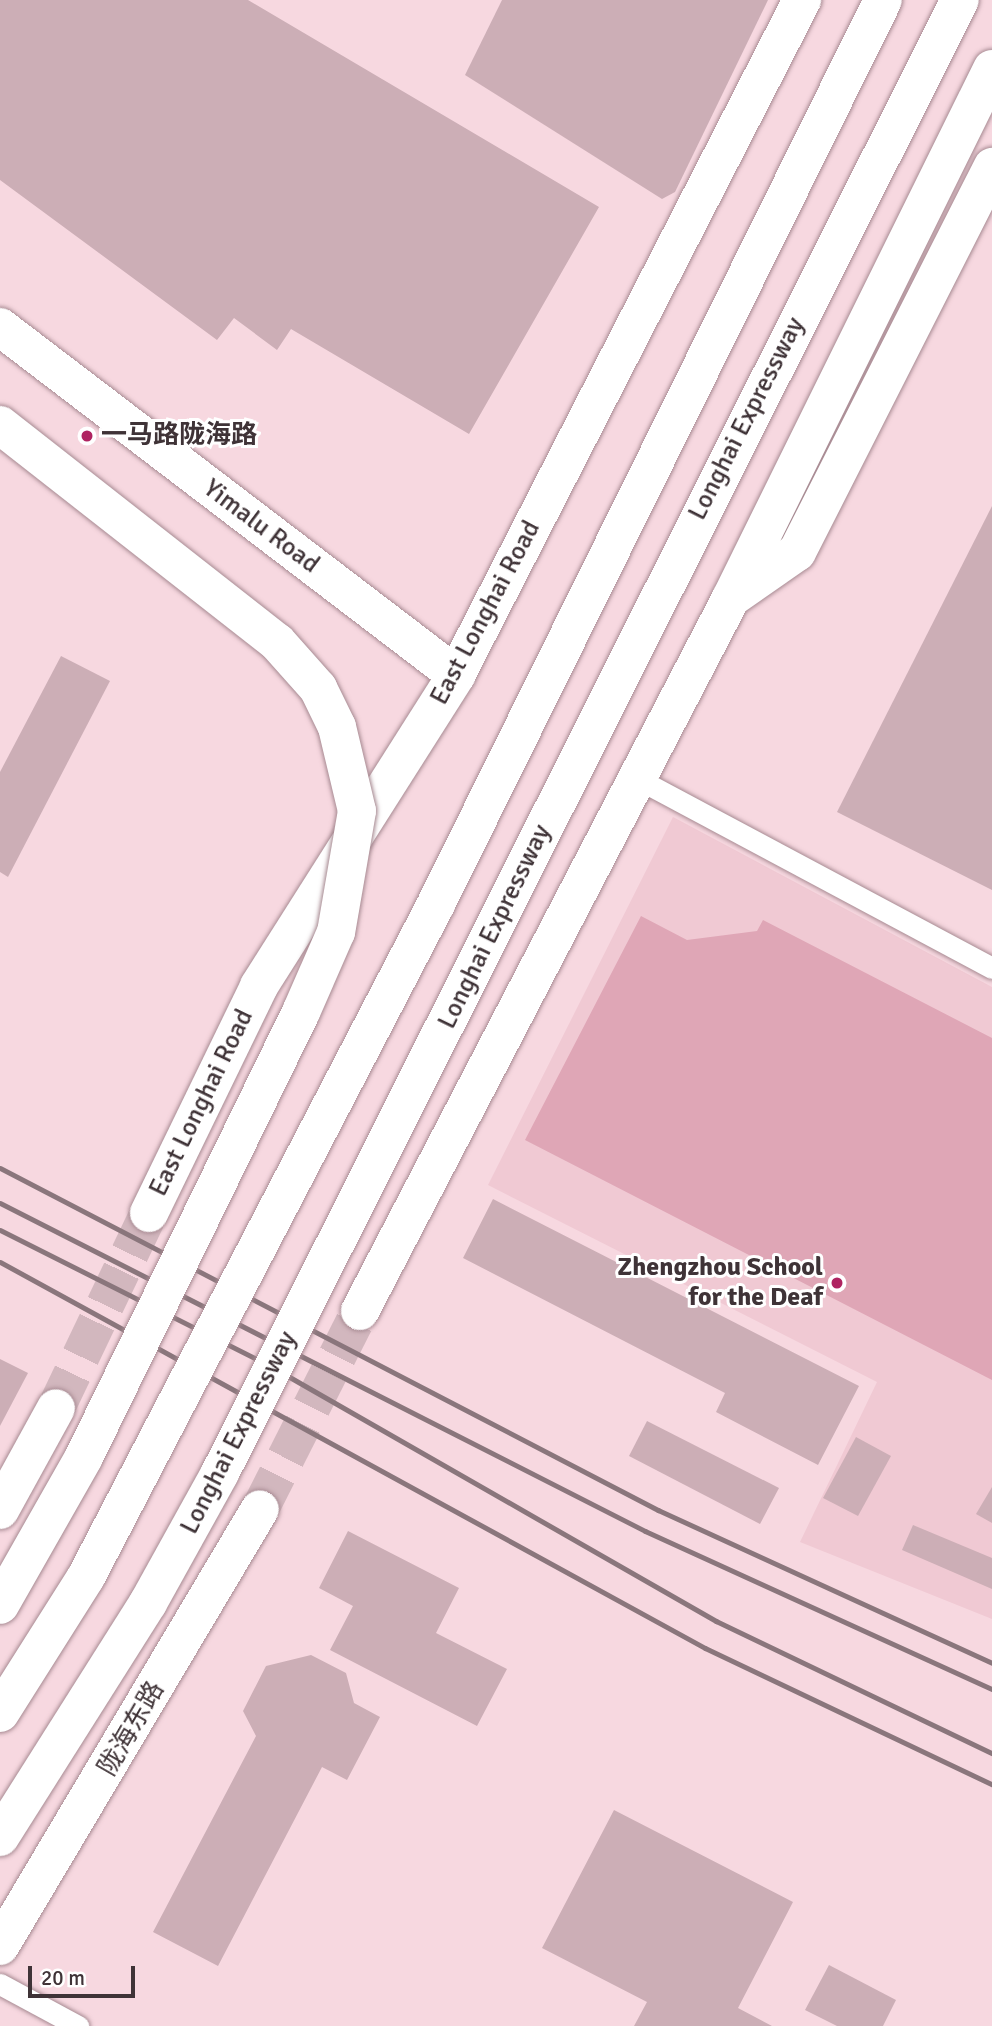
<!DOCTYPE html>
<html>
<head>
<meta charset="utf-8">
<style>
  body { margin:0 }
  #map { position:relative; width:992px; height:2026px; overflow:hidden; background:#f7d8e0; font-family:Signika,"Noto Sans SC",sans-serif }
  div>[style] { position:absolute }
  .built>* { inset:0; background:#f0c9d3 }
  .green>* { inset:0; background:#dfa6b6 }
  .building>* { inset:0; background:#ccaeb6 }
  .secondary-tunnel>* { height:38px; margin-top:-19px; transform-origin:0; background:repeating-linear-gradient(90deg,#d2b7be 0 38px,transparent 0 57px) }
  .roads { filter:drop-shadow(0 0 2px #a78a92) drop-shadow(0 0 2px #a78a92) }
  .lane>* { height:21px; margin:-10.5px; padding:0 10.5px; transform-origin:10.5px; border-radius:10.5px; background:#fff }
  .secondary>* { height:38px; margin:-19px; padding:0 19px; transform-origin:19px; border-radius:19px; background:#fff }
  .highway>* { height:38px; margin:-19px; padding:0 19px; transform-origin:19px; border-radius:19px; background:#fff }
  .rail>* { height:5px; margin:-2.5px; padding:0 2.5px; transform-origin:2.5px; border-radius:2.5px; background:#8a767c }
  .bridges { filter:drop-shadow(0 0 2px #a78a92) drop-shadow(0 0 2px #a78a92) }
  .highway-bridge>* { height:38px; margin:-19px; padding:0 19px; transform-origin:19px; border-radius:19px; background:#fff }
  .dots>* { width:19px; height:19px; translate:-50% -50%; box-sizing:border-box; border:4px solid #fff; border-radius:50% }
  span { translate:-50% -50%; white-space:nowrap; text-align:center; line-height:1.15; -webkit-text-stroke:6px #fff; paint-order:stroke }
  .street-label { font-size:26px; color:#3f3337 }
  .poi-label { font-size:26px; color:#3f3337; font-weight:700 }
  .left { translate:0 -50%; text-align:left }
  .right { translate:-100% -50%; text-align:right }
  .scale { position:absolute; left:28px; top:1966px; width:107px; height:32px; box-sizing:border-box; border:4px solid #3f3337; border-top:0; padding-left:9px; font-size:21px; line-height:24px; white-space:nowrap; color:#3f3337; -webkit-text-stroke:5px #fff; paint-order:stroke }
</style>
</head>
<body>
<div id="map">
  <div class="built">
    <i style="clip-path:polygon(673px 817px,992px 987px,992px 1619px,800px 1542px,877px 1382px,488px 1185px)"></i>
  </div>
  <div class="green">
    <i style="clip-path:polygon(641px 916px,687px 940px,757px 931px,763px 920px,992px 1038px,992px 1380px,525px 1140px)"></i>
  </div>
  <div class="building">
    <i style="clip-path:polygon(0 0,248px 0,599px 207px,469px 434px,291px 329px,277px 350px,234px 318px,217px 340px,0 180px)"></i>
    <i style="clip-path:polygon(502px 0,768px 0,675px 192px,662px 199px,465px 75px)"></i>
    <i style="clip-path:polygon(992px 506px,992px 890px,837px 812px)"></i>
    <i style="clip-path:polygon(61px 656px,110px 681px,8px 877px,0 872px,0 772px)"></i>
    <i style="clip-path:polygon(493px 1199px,859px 1386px,818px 1465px,716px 1412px,725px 1393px,463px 1258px)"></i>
    <i style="clip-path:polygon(0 1359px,28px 1373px,0 1426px)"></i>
    <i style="clip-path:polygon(647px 1421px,779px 1488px,760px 1524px,629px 1456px)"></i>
    <i style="clip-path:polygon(856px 1437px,891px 1456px,858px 1516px,823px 1498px)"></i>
    <i style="clip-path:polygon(992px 1487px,992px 1523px,976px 1514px)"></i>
    <i style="clip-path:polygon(913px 1525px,992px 1558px,992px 1589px,902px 1550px)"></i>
    <i style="clip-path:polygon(348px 1531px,459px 1588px,436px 1633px,507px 1669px,477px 1726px,330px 1650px,353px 1606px,319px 1588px)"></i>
    <i style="clip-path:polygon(311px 1655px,346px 1673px,354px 1703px,380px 1717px,347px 1780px,322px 1767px,218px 1966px,153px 1932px,256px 1736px,243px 1711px,266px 1666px)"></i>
    <i style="clip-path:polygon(614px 1810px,793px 1902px,738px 2008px,772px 2026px,634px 2026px,647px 2002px,542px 1948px)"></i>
    <i style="clip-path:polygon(829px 1965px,896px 2000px,883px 2026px,837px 2026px,805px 2010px)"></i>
  </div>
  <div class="secondary-tunnel">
    <i style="left:56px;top:1408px;width:216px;rotate:-64.5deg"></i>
    <i style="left:260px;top:1509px;width:222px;rotate:-63.2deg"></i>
  </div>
  <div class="roads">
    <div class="lane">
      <i style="left:640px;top:780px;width:399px;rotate:28.1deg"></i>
      <i style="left:0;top:1984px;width:89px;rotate:28.3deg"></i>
    </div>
    <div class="secondary">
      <i style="left:0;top:327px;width:574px;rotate:37.35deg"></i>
      <i style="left:149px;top:1213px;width:252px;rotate:-64.1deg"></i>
      <i style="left:259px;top:986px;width:368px;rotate:-57.6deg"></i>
      <i style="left:456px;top:675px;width:759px;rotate:-62.86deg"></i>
      <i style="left:360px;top:1311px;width:804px;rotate:-62.51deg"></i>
      <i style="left:731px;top:598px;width:80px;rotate:-34.9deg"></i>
      <i style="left:797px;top:552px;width:432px;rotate:-63.1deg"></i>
      <i style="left:0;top:1510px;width:116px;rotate:-61.2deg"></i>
      <i style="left:0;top:1946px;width:508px;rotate:-59.25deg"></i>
    </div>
    <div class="highway">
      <i style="left:731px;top:598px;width:590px;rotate:-63.74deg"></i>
    </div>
  </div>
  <div class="rail">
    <i style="left:0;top:1168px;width:742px;rotate:27.46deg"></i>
    <i style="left:658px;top:1510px;width:367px;rotate:24.6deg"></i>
    <i style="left:0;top:1203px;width:724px;rotate:26.95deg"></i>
    <i style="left:645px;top:1531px;width:381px;rotate:24.5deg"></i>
    <i style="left:0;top:1230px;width:305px;rotate:26.7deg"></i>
    <i style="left:272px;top:1367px;width:512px;rotate:29.77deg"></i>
    <i style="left:716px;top:1621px;width:306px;rotate:25.6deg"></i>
    <i style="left:0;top:1262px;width:804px;rotate:28.7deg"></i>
    <i style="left:705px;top:1648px;width:318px;rotate:25.4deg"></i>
  </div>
  <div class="bridges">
    <div class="highway-bridge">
      <i style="left:0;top:425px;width:352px;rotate:38.1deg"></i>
      <i style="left:277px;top:642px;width:62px;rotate:48.3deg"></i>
      <i style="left:318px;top:688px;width:43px;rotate:64deg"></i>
      <i style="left:337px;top:727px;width:86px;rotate:76.6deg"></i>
      <i style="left:357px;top:811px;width:123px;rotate:99.8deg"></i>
      <i style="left:336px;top:932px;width:87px;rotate:113.6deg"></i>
      <i style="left:301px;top:1012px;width:495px;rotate:116deg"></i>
      <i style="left:84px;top:1457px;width:170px;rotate:119.6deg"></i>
      <i style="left:0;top:1713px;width:161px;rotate:-57.7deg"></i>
      <i style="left:86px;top:1577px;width:759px;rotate:-62.52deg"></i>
      <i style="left:436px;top:904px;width:1008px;rotate:-63.69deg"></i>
      <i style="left:0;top:1837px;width:277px;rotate:-57.7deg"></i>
      <i style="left:148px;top:1603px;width:149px;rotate:-61deg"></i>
      <i style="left:220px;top:1473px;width:1648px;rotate:-63.33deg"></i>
    </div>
  </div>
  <div class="dots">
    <i style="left:87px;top:436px;background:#af2361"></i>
    <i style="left:837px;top:1283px;background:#af2361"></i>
  </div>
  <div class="street-label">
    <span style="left:747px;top:419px;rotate:-63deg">Longhai Expressway</span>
    <span style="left:261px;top:527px;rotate:37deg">Yimalu Road</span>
    <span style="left:486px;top:613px;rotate:-62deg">East Longhai Road</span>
    <span style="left:495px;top:927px;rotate:-64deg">Longhai Expressway</span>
    <span style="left:202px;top:1103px;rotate:-64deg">East Longhai Road</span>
    <span style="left:239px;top:1433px;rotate:-63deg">Longhai Expressway</span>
    <span style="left:132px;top:1729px;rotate:-60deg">陇海东路</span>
  </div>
  <div class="poi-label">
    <span class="left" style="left:101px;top:436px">一马路陇海路</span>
    <span class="right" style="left:823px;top:1283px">Zhengzhou School<br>for the Deaf</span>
  </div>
  <div class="scale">20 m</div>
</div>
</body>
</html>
